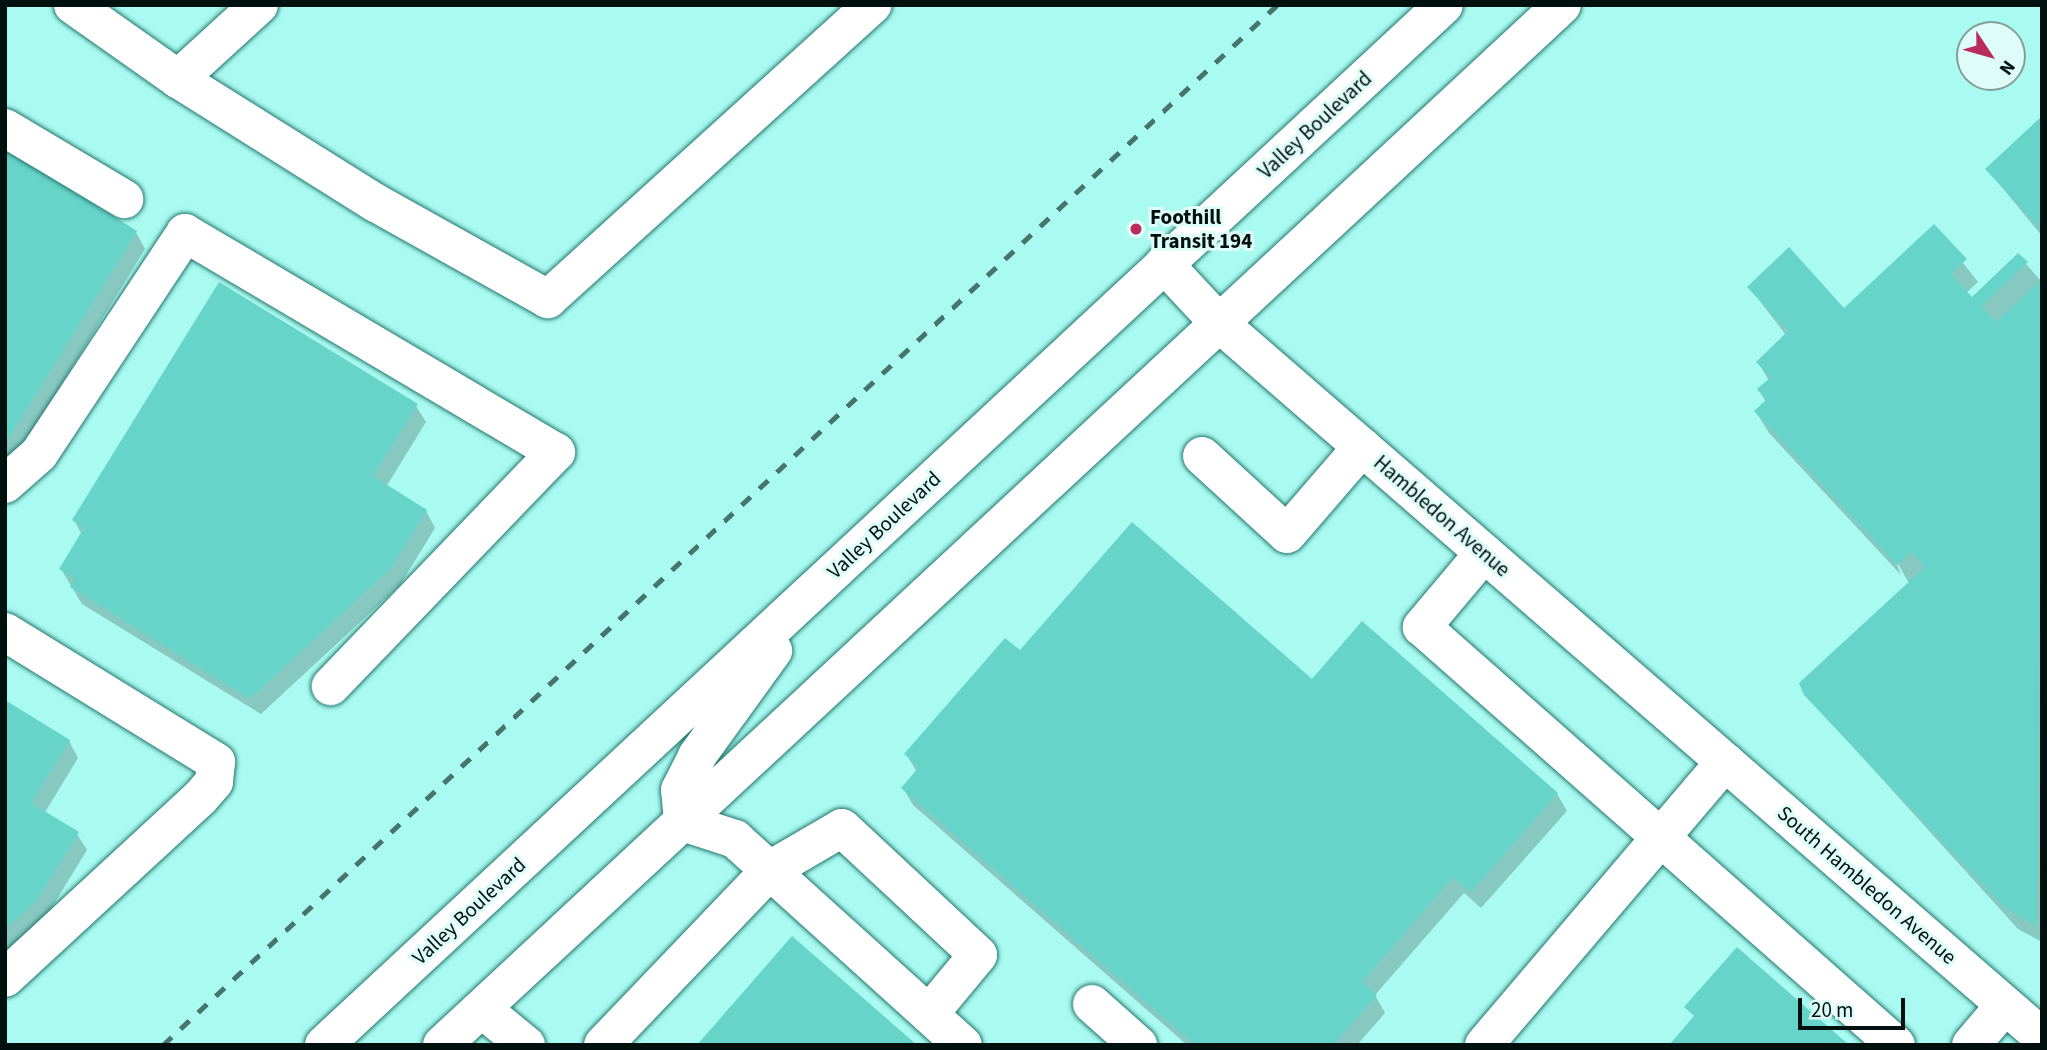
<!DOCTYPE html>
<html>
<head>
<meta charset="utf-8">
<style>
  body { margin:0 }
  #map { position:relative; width:2047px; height:1050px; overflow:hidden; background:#a9faf0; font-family:"Source Sans 3",sans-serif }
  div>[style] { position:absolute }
  .shadow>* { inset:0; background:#0003 }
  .building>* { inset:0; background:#66d4c8 }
  .roads { filter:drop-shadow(0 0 2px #21766e) drop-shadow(0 0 2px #21766e) }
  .minor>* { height:38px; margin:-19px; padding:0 19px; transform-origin:19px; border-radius:19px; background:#fff }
  .major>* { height:38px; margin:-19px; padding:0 19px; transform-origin:19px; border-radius:19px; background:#fff }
  .rail>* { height:5px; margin-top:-2.5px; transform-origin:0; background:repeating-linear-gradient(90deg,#48746e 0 12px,transparent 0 24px) }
  .dots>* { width:19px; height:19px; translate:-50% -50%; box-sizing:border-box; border:4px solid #defcf8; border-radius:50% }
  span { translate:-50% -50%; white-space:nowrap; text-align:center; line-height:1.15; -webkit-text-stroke:6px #defcf8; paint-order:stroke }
  .street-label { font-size:21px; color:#00100e }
  .poi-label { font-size:21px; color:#00100e; font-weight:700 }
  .left { translate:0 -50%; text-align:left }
  .frame { position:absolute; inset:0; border:7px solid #00100e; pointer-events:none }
  .north { position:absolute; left:1956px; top:21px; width:70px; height:70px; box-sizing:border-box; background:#defcf8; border:2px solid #859e9a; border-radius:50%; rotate:126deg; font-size:19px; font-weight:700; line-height:28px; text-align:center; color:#00100e }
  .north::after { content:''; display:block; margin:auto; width:24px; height:32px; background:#ba2c5c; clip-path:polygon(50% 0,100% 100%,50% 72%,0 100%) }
  .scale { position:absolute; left:1798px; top:998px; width:107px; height:32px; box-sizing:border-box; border:4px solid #00100e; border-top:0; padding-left:9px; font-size:21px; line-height:24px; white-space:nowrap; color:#00100e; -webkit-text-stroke:5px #defcf8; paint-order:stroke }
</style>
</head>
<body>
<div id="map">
  <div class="shadow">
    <i style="clip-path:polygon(2042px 119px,2042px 236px,1987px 169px)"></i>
    <i style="clip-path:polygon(5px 151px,136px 232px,145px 249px,12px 465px,5px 461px)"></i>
    <i style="clip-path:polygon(1934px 226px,1978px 282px,1966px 293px,1972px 299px,2026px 264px,2042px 282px,2042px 942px,2018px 929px,1814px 704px,1909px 583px,1894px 557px,1901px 575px,1769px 433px,1756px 412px,1766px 402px,1759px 390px,1769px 381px,1758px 362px,1786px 335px,1749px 287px,1844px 310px)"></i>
    <i style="clip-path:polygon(416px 406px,426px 422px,386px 487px,426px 511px,435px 528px,400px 585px,261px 714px,82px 604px,61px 569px,82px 535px,74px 520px)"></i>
    <i style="clip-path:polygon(1020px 653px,1312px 682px,1557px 794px,1567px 811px,1481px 908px,1464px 893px,1375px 995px,1385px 1013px,1357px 1045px,1187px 1045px,913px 805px,903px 788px,917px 772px,906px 754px)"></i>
    <i style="clip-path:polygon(5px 702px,69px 741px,78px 758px,44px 814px,77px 834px,87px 850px,46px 917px,5px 955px)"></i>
  </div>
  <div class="building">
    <i style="clip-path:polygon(2042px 116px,2042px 230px,1985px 169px)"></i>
    <i style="clip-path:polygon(5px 149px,137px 231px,5px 444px)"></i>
    <i style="clip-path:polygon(1934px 224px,1967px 259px,1951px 274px,1972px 297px,2018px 253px,2028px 262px,1981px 306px,1996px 322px,2042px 279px,2037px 926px,2004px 907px,1804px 695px,1799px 683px,1925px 567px,1911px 552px,1897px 565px,1754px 411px,1766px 400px,1757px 389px,1771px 377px,1756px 362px,1788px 331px,1747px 287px,1789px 247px,1844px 308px)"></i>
    <i style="clip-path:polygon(219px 282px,418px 404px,373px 476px,427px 510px,391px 568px,250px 699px,70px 587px,75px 579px,59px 569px,84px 528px,72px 520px)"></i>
    <i style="clip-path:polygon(1132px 522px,1312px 679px,1362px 621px,1558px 793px,1471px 892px,1453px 877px,1362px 982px,1377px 995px,1333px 1045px,1195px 1045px,901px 788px,919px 767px,904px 754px,1005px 638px,1020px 650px)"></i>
    <i style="clip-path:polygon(5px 700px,70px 740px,31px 803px,79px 832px,37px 900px,5px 929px)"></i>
    <i style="clip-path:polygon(792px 936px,917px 1045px,697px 1045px)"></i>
    <i style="clip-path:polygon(1737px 947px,1849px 1045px,1669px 1045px,1694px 1016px,1684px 1007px)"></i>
  </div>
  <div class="roads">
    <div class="minor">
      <i style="left:73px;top:5px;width:128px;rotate:35.2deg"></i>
      <i style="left:259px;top:5px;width:110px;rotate:137.6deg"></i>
      <i style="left:178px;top:79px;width:234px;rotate:32.1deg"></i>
      <i style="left:376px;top:203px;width:197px;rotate:29.2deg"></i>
      <i style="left:548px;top:299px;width:438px;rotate:-42.2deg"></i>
      <i style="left:5px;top:128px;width:139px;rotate:30.8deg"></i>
      <i style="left:1164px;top:264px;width:81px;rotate:47deg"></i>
      <i style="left:1219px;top:323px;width:1090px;rotate:40.94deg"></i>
      <i style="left:1202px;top:456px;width:115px;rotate:42.5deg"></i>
      <i style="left:1287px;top:534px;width:115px;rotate:-49.2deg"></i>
      <i style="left:5px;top:484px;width:45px;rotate:-41.4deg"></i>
      <i style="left:39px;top:454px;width:265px;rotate:-56.5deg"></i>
      <i style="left:185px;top:233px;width:431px;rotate:30.6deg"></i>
      <i style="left:556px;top:452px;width:325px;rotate:133.9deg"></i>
      <i style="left:1484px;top:553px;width:97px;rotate:130deg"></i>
      <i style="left:1422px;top:627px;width:632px;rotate:41.41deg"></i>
      <i style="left:5px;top:632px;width:248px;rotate:31.6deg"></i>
      <i style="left:216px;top:762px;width:20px;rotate:96deg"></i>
      <i style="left:214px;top:782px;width:21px;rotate:131deg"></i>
      <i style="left:200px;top:798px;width:265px;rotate:137.3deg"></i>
      <i style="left:683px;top:822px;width:55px;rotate:18.1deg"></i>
      <i style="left:735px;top:839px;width:307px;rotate:42.1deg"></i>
      <i style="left:1092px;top:1004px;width:62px;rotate:41.7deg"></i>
      <i style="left:482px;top:1009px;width:57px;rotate:39.3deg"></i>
      <i style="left:603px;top:1045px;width:242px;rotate:-46.3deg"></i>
      <i style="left:770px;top:870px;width:83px;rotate:-30.3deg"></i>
      <i style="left:842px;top:828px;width:186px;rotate:43deg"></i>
      <i style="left:978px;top:955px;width:77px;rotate:129.7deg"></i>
      <i style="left:1484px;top:1045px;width:372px;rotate:-49.6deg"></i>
      <i style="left:1971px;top:1045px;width:52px;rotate:-49.6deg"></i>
    </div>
    <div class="major">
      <i style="left:683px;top:822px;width:32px;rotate:-95deg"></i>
      <i style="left:680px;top:790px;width:38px;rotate:-63deg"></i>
      <i style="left:697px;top:756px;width:130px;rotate:-54.1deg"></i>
      <i style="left:324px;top:1045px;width:1528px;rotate:-42.88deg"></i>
      <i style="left:442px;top:1045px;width:1528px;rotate:-42.88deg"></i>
    </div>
  </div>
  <div class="rail">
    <i style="left:163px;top:1045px;width:1524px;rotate:-43.03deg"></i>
  </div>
  <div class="dots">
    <i style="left:1136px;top:229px;background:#ba2c5c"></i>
  </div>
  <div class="street-label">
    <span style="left:1315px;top:125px;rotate:-43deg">Valley Boulevard</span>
    <span style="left:1442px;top:516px;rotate:41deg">Hambledon Avenue</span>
    <span style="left:884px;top:525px;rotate:-43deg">Valley Boulevard</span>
    <span style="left:1867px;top:885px;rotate:41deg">South Hambledon Avenue</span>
    <span style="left:469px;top:911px;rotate:-43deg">Valley Boulevard</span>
  </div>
  <div class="poi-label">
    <span class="left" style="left:1150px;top:229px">Foothill<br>Transit 194</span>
  </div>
  <div class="frame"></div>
  <div class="north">N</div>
  <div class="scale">20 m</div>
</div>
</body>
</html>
